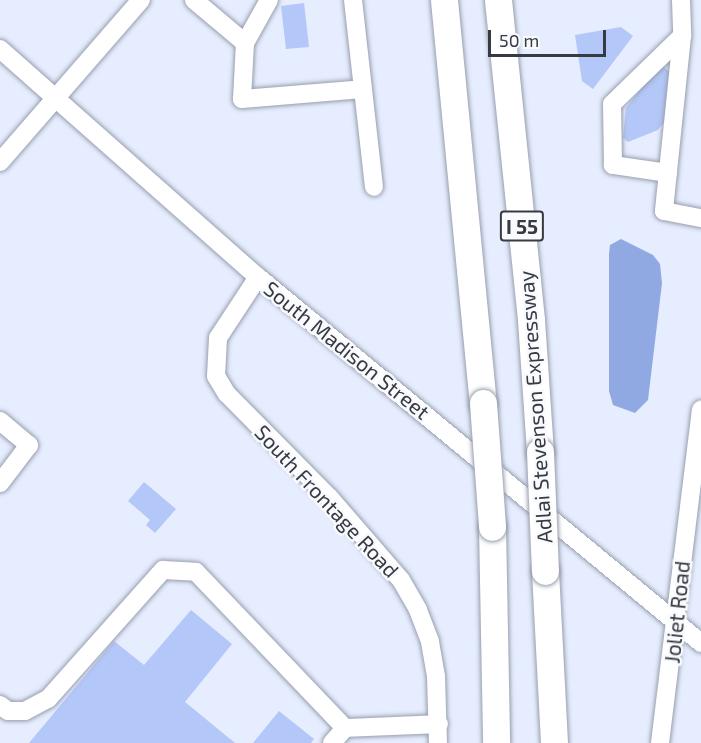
<!DOCTYPE html>
<html>
<head>
<meta charset="utf-8">
<style>
  body { margin:0 }
  #map { position:relative; width:701px; height:743px; overflow:hidden; background:#e5edfe; font-family:"Exo 2",sans-serif }
  div>[style] { position:absolute }
  .water>* { inset:0; background:#91a9e3 }
  .building>* { inset:0; background:#b3c7f8 }
  .roads { filter:drop-shadow(0 0 2px #979eae) drop-shadow(0 0 2px #979eae) }
  .minor>* { height:18px; margin:-9px; padding:0 9px; transform-origin:9px; border-radius:9px; background:#fff }
  .highway>* { height:27px; margin:-13.5px; padding:0 13.5px; transform-origin:13.5px; border-radius:13.5px; background:#fff }
  .bridges { filter:drop-shadow(0 0 2px #979eae) drop-shadow(0 0 2px #979eae) }
  .highway-bridge>* { height:27px; margin:-13.5px; padding:0 13.5px; transform-origin:13.5px; border-radius:13.5px; background:#fff }
  span { translate:-50% -50%; white-space:nowrap; text-align:center; line-height:1.15; -webkit-text-stroke:5px #f8fafd; paint-order:stroke }
  .shield-label span { padding:2px 4px; background:#f8fafd; border:2px solid; border-radius:4px; -webkit-text-stroke-width:0 }
  .shield-label { font-size:20px; color:#373a41; font-weight:700 }
  .street-label { font-size:21px; color:#373a41 }
  .scale { position:absolute; left:488px; top:30px; width:118px; height:27px; box-sizing:border-box; border:3px solid #373a41; border-top:0; padding-left:8px; font-size:18px; line-height:21px; white-space:nowrap; color:#373a41; -webkit-text-stroke:4px #f8fafd; paint-order:stroke }
</style>
</head>
<body>
<div id="map">
  <div class="water">
    <i style="clip-path:polygon(621px 239px,653px 255px,660px 264px,662px 283px,648px 400px,635px 413px,613px 405px,609px 391px,609px 254px,610px 245px)"></i>
  </div>
  <div class="building">
    <i style="clip-path:polygon(304px 3px,309px 47px,286px 49px,281px 6px)"></i>
    <i style="clip-path:polygon(621px 27px,633px 36px,593px 89px,582px 81px,575px 35px)"></i>
    <i style="clip-path:polygon(660px 64px,670px 72px,665px 121px,658px 130px,628px 142px,623px 138px,626px 108px)"></i>
    <i style="clip-path:polygon(144px 482px,176px 509px,155px 533px,146px 525px,150px 520px,128px 501px)"></i>
    <i style="clip-path:polygon(191px 610px,232px 644px,185px 702px,235px 743px,29px 743px,114px 641px,144px 665px)"></i>
    <i style="clip-path:polygon(279px 711px,314px 739px,311px 743px,253px 743px)"></i>
  </div>
  <div class="roads">
    <div class="minor">
      <i style="left:194px;top:0;width:67px;rotate:40.1deg"></i>
      <i style="left:245px;top:43px;width:49px;rotate:-60.8deg"></i>
      <i style="left:353px;top:0;width:188px;rotate:83.6deg"></i>
      <i style="left:681px;top:0;width:36px;rotate:88deg"></i>
      <i style="left:682px;top:36px;width:176px;rotate:95.9deg"></i>
      <i style="left:664px;top:211px;width:38px;rotate:11deg"></i>
      <i style="left:245px;top:43px;width:56px;rotate:93.1deg"></i>
      <i style="left:242px;top:99px;width:121px;rotate:-4.7deg"></i>
      <i style="left:0;top:49px;width:344px;rotate:41.5deg"></i>
      <i style="left:258px;top:277px;width:575px;rotate:39.56deg"></i>
      <i style="left:0;top:162px;width:215px;rotate:-49deg"></i>
      <i style="left:668px;top:173px;width:56px;rotate:-171.7deg"></i>
      <i style="left:613px;top:165px;width:61px;rotate:-90.9deg"></i>
      <i style="left:612px;top:104px;width:98px;rotate:-44.2deg"></i>
      <i style="left:258px;top:277px;width:73px;rotate:123.3deg"></i>
      <i style="left:218px;top:338px;width:38px;rotate:93deg"></i>
      <i style="left:216px;top:376px;width:21px;rotate:59deg"></i>
      <i style="left:227px;top:394px;width:145px;rotate:45.3deg"></i>
      <i style="left:329px;top:497px;width:110px;rotate:49.1deg"></i>
      <i style="left:401px;top:580px;width:34px;rotate:60deg"></i>
      <i style="left:418px;top:610px;width:34px;rotate:69deg"></i>
      <i style="left:430px;top:642px;width:35px;rotate:80deg"></i>
      <i style="left:436px;top:676px;width:67px;rotate:88.3deg"></i>
      <i style="left:0;top:421px;width:38px;rotate:40deg"></i>
      <i style="left:29px;top:445px;width:48px;rotate:127.3deg"></i>
      <i style="left:0;top:705px;width:10px;rotate:37deg"></i>
      <i style="left:8px;top:711px;width:17px"></i>
      <i style="left:25px;top:711px;width:26px;rotate:-28deg"></i>
      <i style="left:48px;top:699px;width:173px;rotate:-48.3deg"></i>
      <i style="left:163px;top:570px;width:33px;rotate:3deg"></i>
      <i style="left:196px;top:572px;width:216px;rotate:46.3deg"></i>
      <i style="left:332px;top:743px;width:20px;rotate:-49deg"></i>
      <i style="left:345px;top:728px;width:94px;rotate:-2.4deg"></i>
      <i style="left:660px;top:743px;width:336px;rotate:-83deg"></i>
    </div>
    <div class="highway">
      <i style="left:444px;top:0;width:405px;rotate:84.5deg"></i>
      <i style="left:498px;top:0;width:322px;rotate:84.1deg"></i>
      <i style="left:531px;top:320px;width:132px;rotate:86.1deg"></i>
      <i style="left:492px;top:527px;width:216px;rotate:88.9deg"></i>
      <i style="left:545px;top:571px;width:172px;rotate:87deg"></i>
    </div>
  </div>
  <div class="bridges">
    <div class="highway-bridge">
      <i style="left:483px;top:403px;width:124px;rotate:85.8deg"></i>
      <i style="left:540px;top:452px;width:119px;rotate:87.6deg"></i>
    </div>
  </div>
  <div class="shield-label">
    <span style="left:522px;top:226px">I 55</span>
  </div>
  <div class="street-label">
    <span style="left:347px;top:350px;rotate:39deg">South Madison Street</span>
    <span style="left:535px;top:407px;rotate:-94deg">Adlai Stevenson Expressway</span>
    <span style="left:327px;top:501px;rotate:47deg">South Frontage Road</span>
    <span style="left:677px;top:612px;rotate:-84deg">Joliet Road</span>
  </div>
  <div class="scale">50 m</div>
</div>
</body>
</html>
